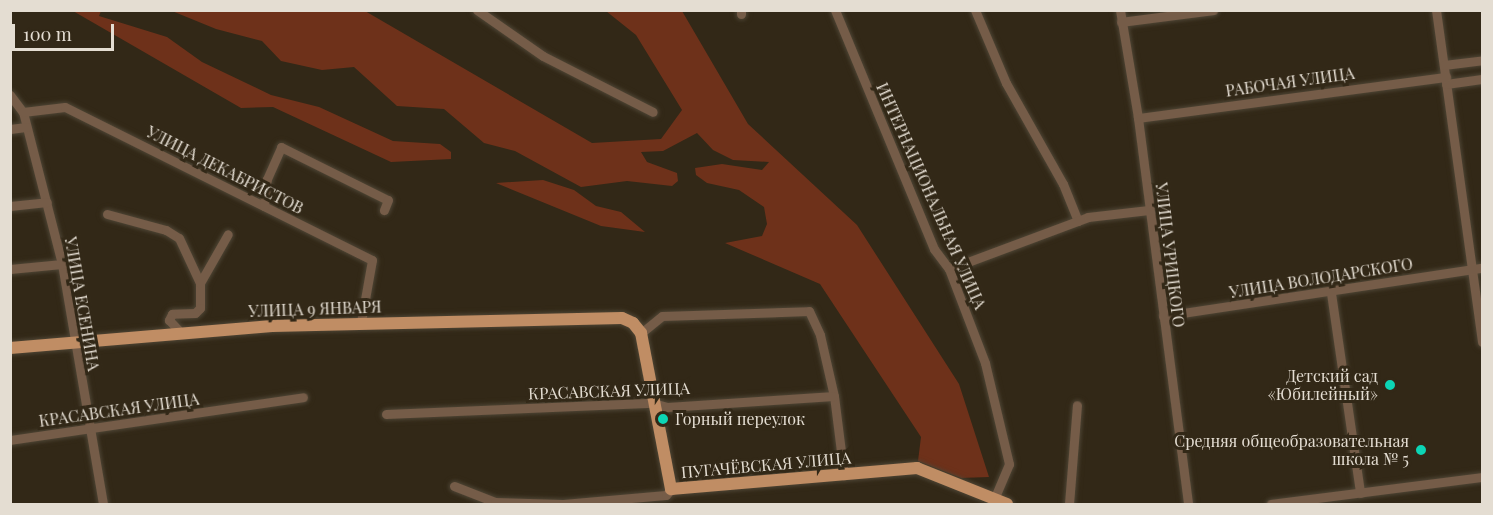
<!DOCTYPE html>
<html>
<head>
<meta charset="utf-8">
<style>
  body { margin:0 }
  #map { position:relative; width:1493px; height:515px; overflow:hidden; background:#322817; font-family:"Playfair Display",serif }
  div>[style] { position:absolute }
  .green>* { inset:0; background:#6e311a }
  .roads { filter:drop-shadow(0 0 2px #4e4535) drop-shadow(0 0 2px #4e4535) }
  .minor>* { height:9px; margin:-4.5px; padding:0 4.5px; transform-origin:4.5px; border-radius:4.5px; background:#755c48 }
  .major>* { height:12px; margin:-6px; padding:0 6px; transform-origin:6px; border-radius:6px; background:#c08d64 }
  .dots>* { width:16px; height:16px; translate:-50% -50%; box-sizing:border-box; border:3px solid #322817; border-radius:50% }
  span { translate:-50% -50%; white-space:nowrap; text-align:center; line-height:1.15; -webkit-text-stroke:6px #322817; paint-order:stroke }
  .street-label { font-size:16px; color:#e4ddd2 }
  .poi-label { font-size:16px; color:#e4ddd2 }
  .right { translate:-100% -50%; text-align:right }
  .left { translate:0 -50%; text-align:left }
  .frame { position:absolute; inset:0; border:12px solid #e4ddd2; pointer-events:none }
  .scale { position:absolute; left:12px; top:24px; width:102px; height:27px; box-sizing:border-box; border:3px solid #e4ddd2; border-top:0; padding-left:8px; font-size:18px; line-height:21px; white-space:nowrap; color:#e4ddd2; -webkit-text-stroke:4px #322817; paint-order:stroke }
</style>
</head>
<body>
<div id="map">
  <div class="green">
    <i style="clip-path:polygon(73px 11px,101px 11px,99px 16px,167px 37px,202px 62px,271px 95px,319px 107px,393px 141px,440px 144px,451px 152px,451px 159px,391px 162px,273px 107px,241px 108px)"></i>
    <i style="clip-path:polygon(172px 11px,365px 11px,592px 143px,661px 139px,682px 110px,636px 35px,606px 11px,682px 11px,748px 124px,857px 225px,959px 384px,989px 477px,961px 478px,918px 461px,921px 437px,820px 284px,725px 243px,762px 236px,767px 224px,764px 207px,739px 190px,707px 183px,696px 175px,695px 168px,722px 164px,762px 170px,769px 162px,733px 160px,713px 150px,697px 133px,663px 151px,641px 152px,647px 162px,677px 173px,678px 181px,672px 186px,627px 181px,581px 187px,515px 151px,484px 143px,444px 109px,397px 106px,354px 67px,322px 70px,281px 61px,262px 41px,216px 29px)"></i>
    <i style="clip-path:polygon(543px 180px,574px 190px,596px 206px,621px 212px,645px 232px,601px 226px,496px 183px)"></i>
  </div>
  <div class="roads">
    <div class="minor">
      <i style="left:477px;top:10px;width:80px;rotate:34.9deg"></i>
      <i style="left:543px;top:56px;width:123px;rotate:27deg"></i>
      <i style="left:835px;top:10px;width:259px;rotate:67.5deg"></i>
      <i style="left:934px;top:249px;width:25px;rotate:53deg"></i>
      <i style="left:949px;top:269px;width:101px;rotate:69deg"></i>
      <i style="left:985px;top:363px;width:104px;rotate:76.6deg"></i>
      <i style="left:1009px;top:464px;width:38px;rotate:113deg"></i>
      <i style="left:975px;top:10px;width:79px;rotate:67deg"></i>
      <i style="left:1006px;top:83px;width:116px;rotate:60.6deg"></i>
      <i style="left:1063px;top:184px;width:40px;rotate:68deg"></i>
      <i style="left:1120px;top:10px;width:109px;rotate:80.5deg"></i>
      <i style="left:1138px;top:118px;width:389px;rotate:82.6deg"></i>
      <i style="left:1436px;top:10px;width:335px;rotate:82.1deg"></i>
      <i style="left:741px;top:14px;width:4px;rotate:-90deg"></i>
      <i style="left:1121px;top:22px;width:93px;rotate:-7.4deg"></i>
      <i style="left:1444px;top:65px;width:38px;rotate:-7deg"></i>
      <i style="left:1446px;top:84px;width:36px;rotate:-8deg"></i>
      <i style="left:10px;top:95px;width:21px;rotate:53deg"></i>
      <i style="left:23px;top:112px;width:157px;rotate:75.6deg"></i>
      <i style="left:62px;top:264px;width:243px;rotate:80.3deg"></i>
      <i style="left:23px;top:112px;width:42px;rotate:-6.8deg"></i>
      <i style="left:65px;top:107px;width:343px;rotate:26.5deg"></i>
      <i style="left:372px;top:260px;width:63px;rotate:100.1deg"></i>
      <i style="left:1138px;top:118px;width:311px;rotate:-7.6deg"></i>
      <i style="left:10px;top:129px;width:16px;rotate:-7deg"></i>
      <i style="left:10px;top:206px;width:37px;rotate:-6deg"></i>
      <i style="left:264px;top:206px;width:27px;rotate:-84deg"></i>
      <i style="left:267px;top:179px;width:35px;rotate:-66deg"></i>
      <i style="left:281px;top:147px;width:119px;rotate:26.4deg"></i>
      <i style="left:388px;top:200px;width:11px;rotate:112deg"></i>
      <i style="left:107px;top:214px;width:61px;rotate:15.2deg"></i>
      <i style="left:166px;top:230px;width:15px;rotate:32deg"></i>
      <i style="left:179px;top:238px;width:50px;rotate:65deg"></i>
      <i style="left:200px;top:283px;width:25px;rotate:90deg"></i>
      <i style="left:200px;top:308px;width:7px;rotate:135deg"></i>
      <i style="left:195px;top:313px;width:23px;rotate:178deg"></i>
      <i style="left:172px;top:314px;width:7px;rotate:117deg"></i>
      <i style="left:169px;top:320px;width:18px;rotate:47deg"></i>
      <i style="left:10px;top:269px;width:52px;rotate:-5.5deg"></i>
      <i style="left:949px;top:269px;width:148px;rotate:-20.5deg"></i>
      <i style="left:1088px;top:217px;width:61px;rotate:-6.5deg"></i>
      <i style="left:200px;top:283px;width:56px;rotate:-60.3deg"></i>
      <i style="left:1331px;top:293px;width:202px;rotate:81.7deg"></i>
      <i style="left:1163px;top:316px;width:323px;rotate:-8.6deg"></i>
      <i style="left:641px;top:333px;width:27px;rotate:-39deg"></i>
      <i style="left:662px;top:316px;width:147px;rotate:-1.9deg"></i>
      <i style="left:809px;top:311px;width:26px;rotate:65deg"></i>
      <i style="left:820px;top:335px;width:63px;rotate:77.1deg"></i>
      <i style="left:834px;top:396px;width:80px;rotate:82.8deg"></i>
      <i style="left:386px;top:414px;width:267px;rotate:-2.4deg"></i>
      <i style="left:653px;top:403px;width:15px;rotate:16deg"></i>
      <i style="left:667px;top:407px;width:167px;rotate:-3.8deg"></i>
      <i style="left:10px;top:440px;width:296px;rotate:-8.3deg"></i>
      <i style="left:454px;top:486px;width:44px;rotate:21.3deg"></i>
      <i style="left:495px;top:502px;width:68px;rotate:1.7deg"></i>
      <i style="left:563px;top:504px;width:103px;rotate:-5deg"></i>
      <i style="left:666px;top:495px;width:8px;rotate:-50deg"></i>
      <i style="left:1069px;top:504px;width:99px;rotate:-85.4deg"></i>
      <i style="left:1271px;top:504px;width:213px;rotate:-7.3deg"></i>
    </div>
    <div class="major">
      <i style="left:10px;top:348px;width:263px;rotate:-4.8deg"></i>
      <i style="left:272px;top:326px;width:350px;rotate:-1.3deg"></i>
      <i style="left:622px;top:318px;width:12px;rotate:24deg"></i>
      <i style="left:633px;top:323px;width:13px;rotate:51deg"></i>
      <i style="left:641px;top:333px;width:159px;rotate:79.1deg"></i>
      <i style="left:671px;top:489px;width:247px;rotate:-4.9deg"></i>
      <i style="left:917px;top:468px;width:97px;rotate:21.8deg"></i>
    </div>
  </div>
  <div class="dots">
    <i style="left:1390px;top:385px;background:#0cd5b5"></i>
    <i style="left:663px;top:419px;background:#0cd5b5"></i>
    <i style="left:1421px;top:450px;background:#0cd5b5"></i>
  </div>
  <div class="street-label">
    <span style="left:1290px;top:82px;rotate:-8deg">РАБОЧАЯ УЛИЦА</span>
    <span style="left:225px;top:170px;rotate:27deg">УЛИЦА ДЕКАБРИСТОВ</span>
    <span style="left:931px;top:196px;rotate:66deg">ИНТЕРНАЦИОНАЛЬНАЯ УЛИЦА</span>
    <span style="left:1170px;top:255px;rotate:83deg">УЛИЦА УРИЦКОГО</span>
    <span style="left:1321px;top:278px;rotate:-9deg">УЛИЦА ВОЛОДАРСКОГО</span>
    <span style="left:82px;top:304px;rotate:80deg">УЛИЦА ЕСЕНИНА</span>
    <span style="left:315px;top:309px;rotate:-2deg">УЛИЦА 9 ЯНВАРЯ</span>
    <span style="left:609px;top:391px;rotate:-2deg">КРАСАВСКАЯ УЛИЦА</span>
    <span style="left:119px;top:410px;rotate:-8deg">КРАСАВСКАЯ УЛИЦА</span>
    <span style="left:766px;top:465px;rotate:-5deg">ПУГАЧЁВСКАЯ УЛИЦА</span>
  </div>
  <div class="poi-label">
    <span class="right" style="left:1378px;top:385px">Детский сад<br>«Юбилейный»</span>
    <span class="left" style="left:675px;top:419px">Горный переулок</span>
    <span class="right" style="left:1409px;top:450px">Средняя общеобразовательная<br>школа № 5</span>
  </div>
  <div class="frame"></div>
  <div class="scale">100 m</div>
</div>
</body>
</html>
